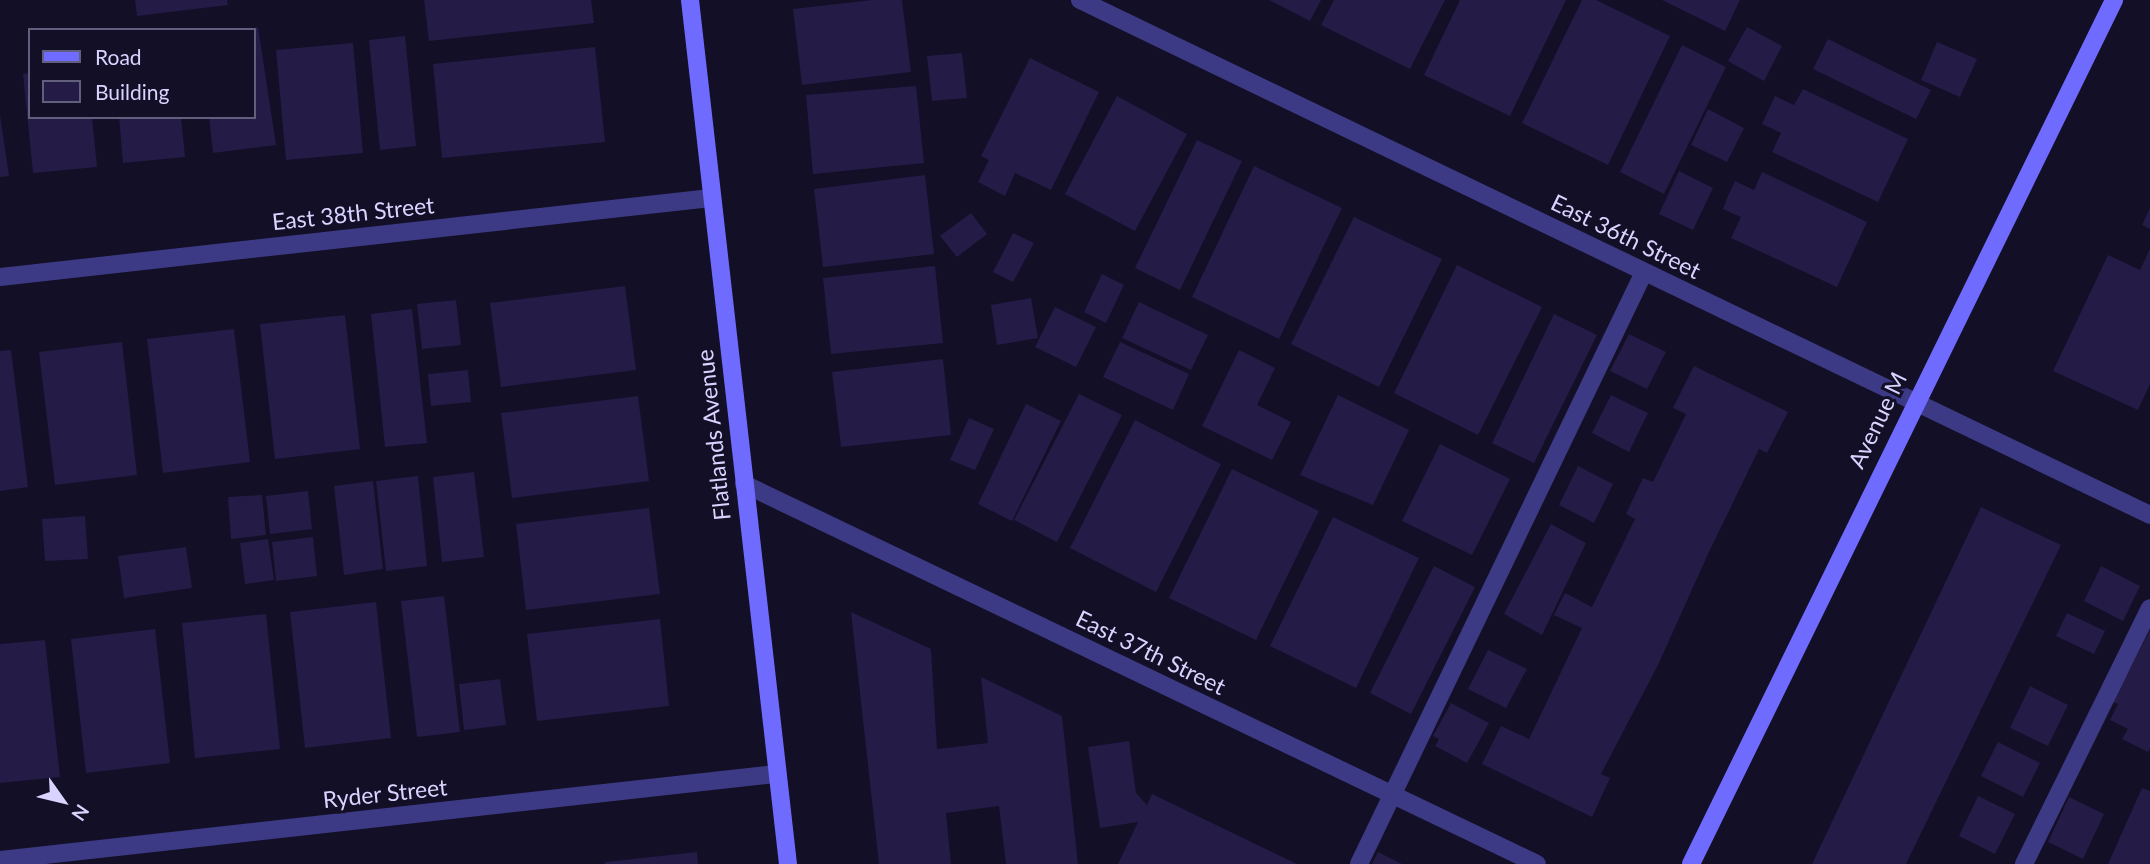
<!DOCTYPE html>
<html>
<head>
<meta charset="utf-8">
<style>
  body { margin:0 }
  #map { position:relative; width:2150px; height:864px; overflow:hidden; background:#130f26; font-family:Lato,sans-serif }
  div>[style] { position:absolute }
  .building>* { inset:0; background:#241b47 }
  .service>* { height:18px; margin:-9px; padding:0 9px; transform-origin:9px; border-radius:9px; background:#3d3a85 }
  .minor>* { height:18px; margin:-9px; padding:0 9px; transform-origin:9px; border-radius:9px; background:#3d3a85 }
  .secondary>* { height:18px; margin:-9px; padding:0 9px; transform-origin:9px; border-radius:9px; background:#6f6bff }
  span { translate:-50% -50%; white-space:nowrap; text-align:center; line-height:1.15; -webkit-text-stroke:6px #130f26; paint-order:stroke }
  .street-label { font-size:23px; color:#d9d4ff }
  .legend { position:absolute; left:28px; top:28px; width:228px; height:91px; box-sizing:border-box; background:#130f26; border:2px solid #625e7d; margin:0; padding:9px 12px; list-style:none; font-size:21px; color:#d9d4ff }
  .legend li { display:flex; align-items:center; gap:14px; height:35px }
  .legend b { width:35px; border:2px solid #625e7d }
  .north { position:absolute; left:28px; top:766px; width:70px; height:70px; -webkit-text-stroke:5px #130f26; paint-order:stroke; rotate:124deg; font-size:19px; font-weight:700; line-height:28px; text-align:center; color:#d9d4ff }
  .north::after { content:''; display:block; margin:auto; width:24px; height:32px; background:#d9d4ff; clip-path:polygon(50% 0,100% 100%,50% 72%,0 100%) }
</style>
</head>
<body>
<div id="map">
  <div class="building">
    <i style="clip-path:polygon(135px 0,227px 0,228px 5px,137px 16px)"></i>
    <i style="clip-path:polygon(424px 0,591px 0,594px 23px,429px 41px)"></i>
    <i style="clip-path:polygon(872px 0,902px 0,911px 72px,802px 85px,793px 9px)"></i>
    <i style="clip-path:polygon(1269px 0,1321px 0,1310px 21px)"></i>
    <i style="clip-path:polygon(1334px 0,1445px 0,1410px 69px,1321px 25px)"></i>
    <i style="clip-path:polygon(1460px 0,1566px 0,1510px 116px,1424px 75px)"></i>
    <i style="clip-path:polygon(1582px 0,1596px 0,1670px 36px,1608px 165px,1522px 123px)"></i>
    <i style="clip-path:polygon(1662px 0,1740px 0,1725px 31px)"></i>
    <i style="clip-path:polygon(258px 27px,276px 145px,213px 153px,209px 117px,254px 117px,254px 28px)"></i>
    <i style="clip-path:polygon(1747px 27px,1782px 46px,1764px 81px,1728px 61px)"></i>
    <i style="clip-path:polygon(405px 36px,416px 146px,380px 150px,369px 40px)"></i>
    <i style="clip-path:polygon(1828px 39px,1931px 90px,1916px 119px,1813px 69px)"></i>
    <i style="clip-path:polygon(1937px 42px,1977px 59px,1960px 97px,1921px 80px)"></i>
    <i style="clip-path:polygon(353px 43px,363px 153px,286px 160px,276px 50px)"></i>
    <i style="clip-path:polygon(1682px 45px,1726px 67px,1664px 194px,1620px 172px)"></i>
    <i style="clip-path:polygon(595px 47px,605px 142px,442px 158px,433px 64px)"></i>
    <i style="clip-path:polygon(962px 53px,967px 98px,932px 101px,927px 56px)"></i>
    <i style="clip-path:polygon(1030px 58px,1099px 92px,1051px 190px,1015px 173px,1005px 196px,978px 182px,989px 160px,981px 156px)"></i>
    <i style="clip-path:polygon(30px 73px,30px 117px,92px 117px,97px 167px,33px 173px,23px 74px)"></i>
    <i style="clip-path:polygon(916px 86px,924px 163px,813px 174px,806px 95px)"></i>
    <i style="clip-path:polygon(1803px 89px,1908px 139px,1878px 202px,1772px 152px,1781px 133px,1762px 124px,1775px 96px,1794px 105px)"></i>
    <i style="clip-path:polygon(1117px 96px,1187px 134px,1135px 231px,1065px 194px)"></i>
    <i style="clip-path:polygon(1708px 109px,1744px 128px,1727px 162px,1691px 145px)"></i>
    <i style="clip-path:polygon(0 115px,9px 176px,0 177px)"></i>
    <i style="clip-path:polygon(119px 117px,181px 117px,185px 157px,123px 163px)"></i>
    <i style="clip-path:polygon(1197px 140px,1242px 161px,1180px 290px,1135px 268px)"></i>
    <i style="clip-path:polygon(1254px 166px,1342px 208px,1279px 339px,1192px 297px)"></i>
    <i style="clip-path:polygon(1679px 171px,1713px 188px,1693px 230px,1659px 214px)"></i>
    <i style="clip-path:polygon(1762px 172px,1867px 222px,1837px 287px,1731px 238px,1741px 217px,1723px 209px,1728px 196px,1735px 181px,1754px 190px)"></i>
    <i style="clip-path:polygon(925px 175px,934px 254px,823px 267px,814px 189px)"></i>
    <i style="clip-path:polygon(2150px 208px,2150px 229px,2142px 225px)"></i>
    <i style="clip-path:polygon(971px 213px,987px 234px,957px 257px,940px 236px)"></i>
    <i style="clip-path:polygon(1354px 217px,1442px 259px,1379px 387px,1291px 344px)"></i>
    <i style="clip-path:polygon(1013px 233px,1034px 243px,1013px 282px,993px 272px)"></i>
    <i style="clip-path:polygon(2150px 249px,2150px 384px,2138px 410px,2053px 371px,2108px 255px,2140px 270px)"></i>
    <i style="clip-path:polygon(1457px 265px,1542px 307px,1478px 435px,1394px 393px)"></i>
    <i style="clip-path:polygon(935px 266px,943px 343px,831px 354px,823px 278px)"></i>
    <i style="clip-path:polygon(1102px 274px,1124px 285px,1106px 323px,1084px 312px)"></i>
    <i style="clip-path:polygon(625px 286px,636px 370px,501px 387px,490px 303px)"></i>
    <i style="clip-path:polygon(1031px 298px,1038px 338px,997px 345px,991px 305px)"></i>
    <i style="clip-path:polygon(456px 300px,461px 345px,422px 349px,417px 304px)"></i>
    <i style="clip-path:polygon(1139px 302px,1208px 335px,1191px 370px,1122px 338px)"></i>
    <i style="clip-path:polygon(1055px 307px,1096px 327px,1076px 367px,1035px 347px)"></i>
    <i style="clip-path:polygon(412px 309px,427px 443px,385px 447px,371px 314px)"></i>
    <i style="clip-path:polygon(1554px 314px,1597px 335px,1534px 463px,1492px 443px)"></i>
    <i style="clip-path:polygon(345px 315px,360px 449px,275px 459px,260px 324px)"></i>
    <i style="clip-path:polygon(234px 329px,250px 462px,163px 473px,147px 339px)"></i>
    <i style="clip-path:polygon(1629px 334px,1666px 352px,1647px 389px,1610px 371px)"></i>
    <i style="clip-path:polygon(122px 342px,137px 475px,55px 485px,39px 352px)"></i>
    <i style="clip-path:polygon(1120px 342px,1189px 374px,1173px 410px,1103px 377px)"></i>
    <i style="clip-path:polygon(11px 350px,28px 487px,0 491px,0 351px)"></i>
    <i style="clip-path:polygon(1239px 350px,1275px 368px,1257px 405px,1291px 422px,1272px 460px,1202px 426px)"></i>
    <i style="clip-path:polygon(943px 359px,951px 435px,841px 447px,832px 372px)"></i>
    <i style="clip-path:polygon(1694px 366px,1788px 412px,1767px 453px,1759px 449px,1708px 554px,1658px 665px,1601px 774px,1610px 778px,1592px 817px,1482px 764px,1501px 726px,1529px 739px,1582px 628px,1554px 615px,1565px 593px,1592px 607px,1635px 519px,1626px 514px,1643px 478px,1653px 482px,1686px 414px,1673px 408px)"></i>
    <i style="clip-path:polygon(468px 370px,471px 402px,431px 406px,428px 374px)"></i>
    <i style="clip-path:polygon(1079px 394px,1122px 415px,1057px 542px,1014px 520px)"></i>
    <i style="clip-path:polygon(1338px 395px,1409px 430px,1373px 505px,1300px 475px)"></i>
    <i style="clip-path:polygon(1611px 395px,1648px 413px,1629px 452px,1592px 433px)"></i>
    <i style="clip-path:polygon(638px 396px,649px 481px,512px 498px,501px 413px)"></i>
    <i style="clip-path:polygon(1026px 404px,1061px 421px,1012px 521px,978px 504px)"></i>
    <i style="clip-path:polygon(969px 418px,994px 429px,975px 470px,950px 460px)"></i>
    <i style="clip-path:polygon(1135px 420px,1221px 464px,1156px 592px,1070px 548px)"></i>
    <i style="clip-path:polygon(1440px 444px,1510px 479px,1472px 555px,1402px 521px)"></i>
    <i style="clip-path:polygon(1578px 466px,1613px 484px,1594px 523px,1559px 505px)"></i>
    <i style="clip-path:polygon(1232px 469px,1319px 511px,1256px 640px,1169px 598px)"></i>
    <i style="clip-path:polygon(474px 472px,484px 557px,442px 562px,433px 477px)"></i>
    <i style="clip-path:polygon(418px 476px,427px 566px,386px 571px,376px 481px)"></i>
    <i style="clip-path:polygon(373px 481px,383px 569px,344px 575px,334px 486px)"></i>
    <i style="clip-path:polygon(308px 491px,312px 529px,270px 534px,266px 496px)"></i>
    <i style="clip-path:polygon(262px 495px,266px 535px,231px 539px,228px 497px)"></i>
    <i style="clip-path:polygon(1981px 507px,2061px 545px,1906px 864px,1812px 864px)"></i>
    <i style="clip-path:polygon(649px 508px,660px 594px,526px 610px,516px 524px)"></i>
    <i style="clip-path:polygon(85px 516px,88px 559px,45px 561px,42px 519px)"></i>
    <i style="clip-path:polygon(1333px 517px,1419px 558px,1356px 688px,1270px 646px)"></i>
    <i style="clip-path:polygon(1551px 524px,1586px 543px,1542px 635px,1504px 614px)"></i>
    <i style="clip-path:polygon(313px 537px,317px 576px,276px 581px,272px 542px)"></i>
    <i style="clip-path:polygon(268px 539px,274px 580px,245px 584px,240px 543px)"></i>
    <i style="clip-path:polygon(186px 547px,192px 588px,124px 598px,118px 556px)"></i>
    <i style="clip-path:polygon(1434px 566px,1475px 587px,1411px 714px,1370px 693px)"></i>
    <i style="clip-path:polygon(2101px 566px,2140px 586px,2123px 621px,2084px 601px)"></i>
    <i style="clip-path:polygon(444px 596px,460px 732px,417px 737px,401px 601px)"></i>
    <i style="clip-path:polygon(376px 602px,391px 738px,305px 748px,290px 612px)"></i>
    <i style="clip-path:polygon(851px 612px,931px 649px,937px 749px,988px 743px,981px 677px,1062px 716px,1078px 864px,1006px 864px,999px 806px,946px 813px,951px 864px,879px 864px)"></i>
    <i style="clip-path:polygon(2067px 613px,2105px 631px,2094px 654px,2056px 636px)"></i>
    <i style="clip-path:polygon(266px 614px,280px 749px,195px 758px,182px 623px)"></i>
    <i style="clip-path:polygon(660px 619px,669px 706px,537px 721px,527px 634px)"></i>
    <i style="clip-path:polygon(155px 629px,170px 763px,86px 773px,71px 639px)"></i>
    <i style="clip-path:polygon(2150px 630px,2150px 748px,2148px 752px,2122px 739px,2128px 729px,2110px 720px,2118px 704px,2113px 702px)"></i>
    <i style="clip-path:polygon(45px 640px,60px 777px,0 783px,0 644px)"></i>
    <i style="clip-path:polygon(1488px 650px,1527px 669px,1506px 708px,1468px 689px)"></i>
    <i style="clip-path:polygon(500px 679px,506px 725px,464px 730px,459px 684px)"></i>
    <i style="clip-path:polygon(2030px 686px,2068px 705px,2048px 746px,2010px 728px)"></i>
    <i style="clip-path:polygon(1451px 703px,1489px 723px,1467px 763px,1435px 746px,1439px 739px,1433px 736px)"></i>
    <i style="clip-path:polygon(1129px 741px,1136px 793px,1147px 805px,1152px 794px,1297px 864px,1118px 864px,1138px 822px,1100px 828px,1088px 747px)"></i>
    <i style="clip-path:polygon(1998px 742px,2040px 763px,2023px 797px,1981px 776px)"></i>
    <i style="clip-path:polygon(2142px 788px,2150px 791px,2150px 864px,2108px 864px)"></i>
    <i style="clip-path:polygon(1978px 796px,2015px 814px,1995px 854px,1959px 836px)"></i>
    <i style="clip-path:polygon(2069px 797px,2104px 814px,2083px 859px,2048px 842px)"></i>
    <i style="clip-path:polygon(697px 852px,698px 864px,605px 864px,605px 862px)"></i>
    <i style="clip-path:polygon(1378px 852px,1402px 864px,1372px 864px)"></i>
  </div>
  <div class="service">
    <i style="left:1359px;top:864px;width:657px;rotate:-64.29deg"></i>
    <i style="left:2024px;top:864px;width:285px;rotate:-63.8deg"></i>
  </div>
  <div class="minor">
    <i style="left:1080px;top:0;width:1187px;rotate:25.7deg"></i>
    <i style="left:0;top:277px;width:715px;rotate:-6.34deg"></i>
    <i style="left:744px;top:484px;width:879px;rotate:25.6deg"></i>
    <i style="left:0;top:860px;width:780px;rotate:-6.33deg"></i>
  </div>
  <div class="secondary">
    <i style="left:690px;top:0;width:870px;rotate:83.53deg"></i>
    <i style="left:1691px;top:864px;width:962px;rotate:-63.91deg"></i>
  </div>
  <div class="street-label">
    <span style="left:353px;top:213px;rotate:-6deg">East 38th Street</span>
    <span style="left:1626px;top:236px;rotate:26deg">East 36th Street</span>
    <span style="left:1877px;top:420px;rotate:-64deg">Avenue M</span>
    <span style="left:713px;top:435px;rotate:-96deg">Flatlands Avenue</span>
    <span style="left:1151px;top:652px;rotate:26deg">East 37th Street</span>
    <span style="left:385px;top:793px;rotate:-6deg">Ryder Street</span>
  </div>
  <ul class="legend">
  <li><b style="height:9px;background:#6f6bff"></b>Road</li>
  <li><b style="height:19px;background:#241b47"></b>Building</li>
  </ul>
  <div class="north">N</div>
</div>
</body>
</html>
